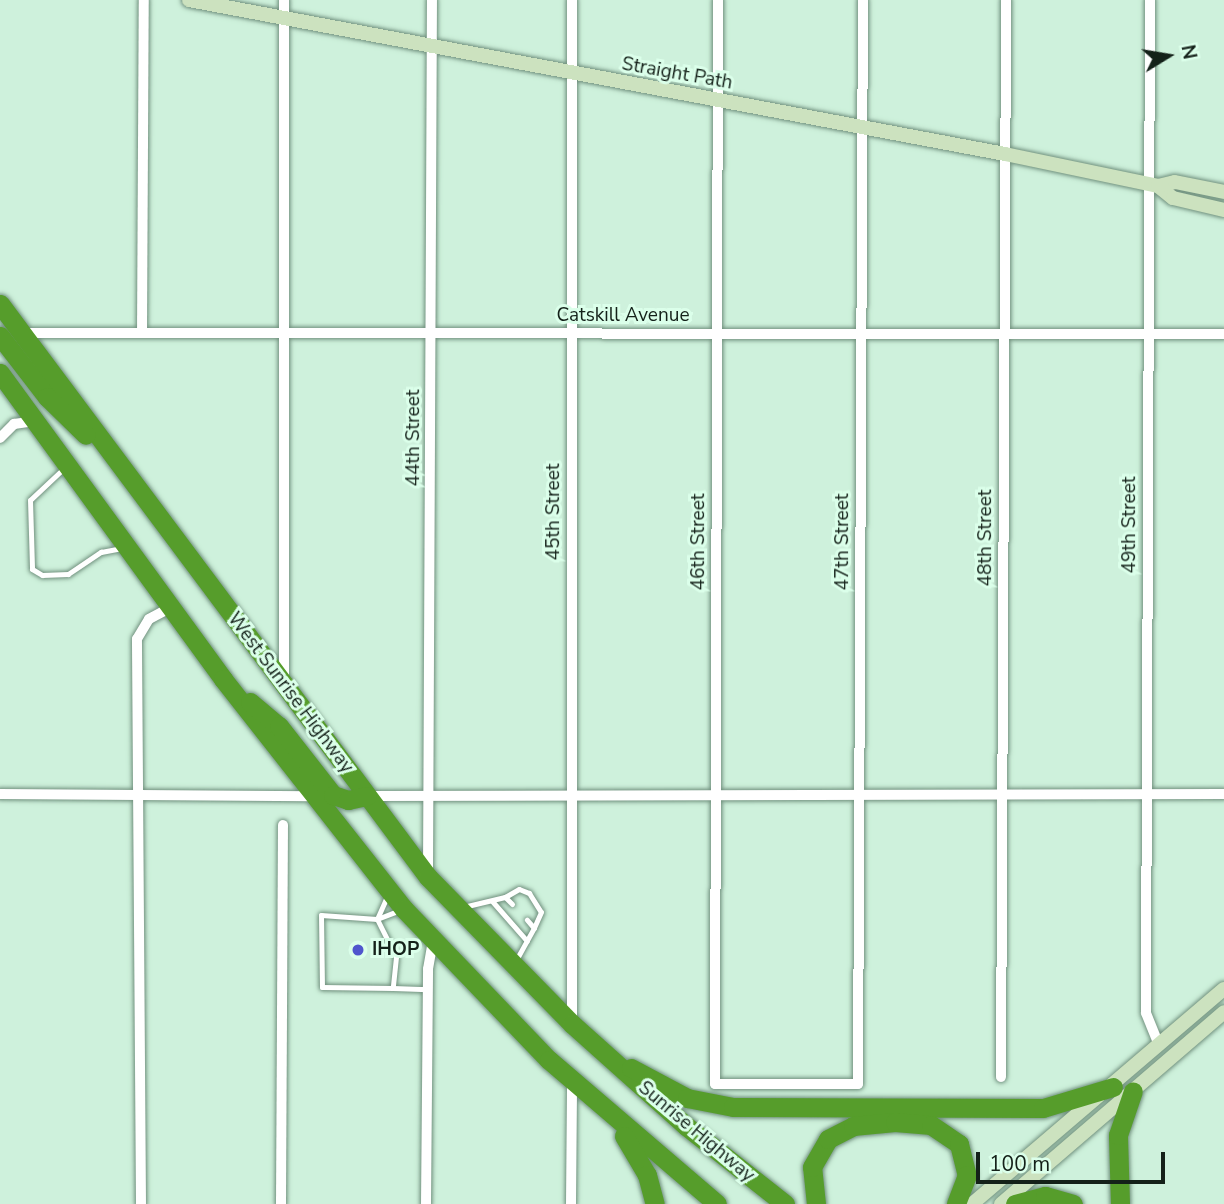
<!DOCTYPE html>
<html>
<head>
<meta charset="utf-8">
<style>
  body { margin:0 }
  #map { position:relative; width:1224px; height:1204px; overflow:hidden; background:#cef1dc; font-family:"Nunito Sans",sans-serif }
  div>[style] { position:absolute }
  .roads { filter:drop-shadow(0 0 2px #71917e) drop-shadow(0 0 2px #71917e) }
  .lane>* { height:5px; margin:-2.5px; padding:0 2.5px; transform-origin:2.5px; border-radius:2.5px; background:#fff }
  .street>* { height:10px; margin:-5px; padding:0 5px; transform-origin:5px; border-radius:5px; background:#fff }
  .secondary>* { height:14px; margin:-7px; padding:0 7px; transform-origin:7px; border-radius:7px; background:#cce2bf }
  .highway>* { height:19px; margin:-9.5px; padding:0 9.5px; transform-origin:9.5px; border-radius:9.5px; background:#569d2b }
  .dots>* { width:19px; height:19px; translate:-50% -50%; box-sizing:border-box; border:4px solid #dbffea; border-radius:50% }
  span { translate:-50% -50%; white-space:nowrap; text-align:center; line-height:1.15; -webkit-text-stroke:6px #dbffea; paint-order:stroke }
  .street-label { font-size:19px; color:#142119 }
  .poi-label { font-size:19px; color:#142119; font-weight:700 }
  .left { translate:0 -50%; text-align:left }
  .north { position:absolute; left:1133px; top:21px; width:70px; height:70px; -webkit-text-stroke:5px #dbffea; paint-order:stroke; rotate:79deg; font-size:19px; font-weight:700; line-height:28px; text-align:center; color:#142119 }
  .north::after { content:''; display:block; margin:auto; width:24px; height:32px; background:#142119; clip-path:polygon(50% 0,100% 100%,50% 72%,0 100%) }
  .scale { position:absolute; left:976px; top:1152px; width:189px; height:32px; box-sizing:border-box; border:4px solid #142119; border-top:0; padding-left:9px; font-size:21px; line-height:24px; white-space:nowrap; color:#142119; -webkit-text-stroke:5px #dbffea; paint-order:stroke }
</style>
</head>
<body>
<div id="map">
  <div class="roads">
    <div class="lane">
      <i style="left:63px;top:469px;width:45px;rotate:136.8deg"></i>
      <i style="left:30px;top:500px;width:69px;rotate:88.3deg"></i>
      <i style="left:32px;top:569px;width:12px;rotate:31deg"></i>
      <i style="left:42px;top:575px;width:26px;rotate:-2deg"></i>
      <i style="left:68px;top:574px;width:40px;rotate:-34deg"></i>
      <i style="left:101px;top:552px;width:20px;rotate:-11deg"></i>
      <i style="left:505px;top:897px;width:16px;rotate:-30deg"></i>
      <i style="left:519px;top:889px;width:11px;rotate:22deg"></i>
      <i style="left:529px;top:893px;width:22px;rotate:58deg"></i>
      <i style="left:541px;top:912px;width:17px;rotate:114deg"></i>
      <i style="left:492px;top:901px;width:53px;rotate:48.8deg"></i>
      <i style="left:463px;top:907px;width:43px;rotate:-13.4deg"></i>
      <i style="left:505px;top:897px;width:10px;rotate:45deg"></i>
      <i style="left:377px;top:919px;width:42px;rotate:63.4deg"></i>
      <i style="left:396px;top:957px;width:31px;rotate:96deg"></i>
      <i style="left:393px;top:988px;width:71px;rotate:-179.2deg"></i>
      <i style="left:322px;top:987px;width:72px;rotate:-90.8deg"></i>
      <i style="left:321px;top:915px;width:56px;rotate:4.1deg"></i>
      <i style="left:377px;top:919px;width:26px;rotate:-21deg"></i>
      <i style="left:377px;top:919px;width:24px;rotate:-66deg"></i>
      <i style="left:515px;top:962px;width:39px;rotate:-61deg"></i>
      <i style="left:534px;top:928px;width:11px;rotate:-131deg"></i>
      <i style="left:393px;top:988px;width:35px;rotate:2deg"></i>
    </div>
    <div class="street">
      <i style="left:284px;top:0;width:680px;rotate:90deg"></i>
      <i style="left:572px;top:0;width:1023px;rotate:90deg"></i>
      <i style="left:718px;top:0;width:1084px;rotate:90.16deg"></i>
      <i style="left:715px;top:1084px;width:143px"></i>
      <i style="left:858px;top:1084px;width:1084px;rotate:-89.74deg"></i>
      <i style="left:1150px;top:0;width:1013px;rotate:90.23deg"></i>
      <i style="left:1146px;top:1013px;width:35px;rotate:68deg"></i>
      <i style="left:23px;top:333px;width:1201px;rotate:0.05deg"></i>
      <i style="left:142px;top:333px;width:333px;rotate:-89.7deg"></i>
      <i style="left:0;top:438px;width:20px;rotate:-45deg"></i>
      <i style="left:14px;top:424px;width:21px;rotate:-8deg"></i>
      <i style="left:0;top:794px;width:312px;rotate:0.4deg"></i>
      <i style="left:367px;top:796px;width:857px;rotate:-0.13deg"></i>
      <i style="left:428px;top:874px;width:874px;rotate:-89.74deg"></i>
      <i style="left:1001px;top:1077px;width:1077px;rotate:-89.73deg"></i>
      <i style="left:141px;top:1204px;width:565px;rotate:-90.41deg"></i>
      <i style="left:137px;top:639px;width:23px;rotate:-59deg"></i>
      <i style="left:149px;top:619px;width:24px;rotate:-28deg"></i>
      <i style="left:281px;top:1204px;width:379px;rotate:-89.7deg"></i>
      <i style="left:426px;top:1204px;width:235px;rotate:-89.5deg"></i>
      <i style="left:428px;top:969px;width:29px;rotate:-80deg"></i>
      <i style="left:571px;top:1204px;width:123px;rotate:-89.5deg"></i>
    </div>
    <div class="secondary">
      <i style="left:189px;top:0;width:830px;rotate:10.69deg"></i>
      <i style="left:1005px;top:154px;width:156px;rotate:11.8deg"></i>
      <i style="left:1158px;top:186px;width:19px;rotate:39deg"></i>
      <i style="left:1173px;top:198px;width:52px;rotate:13.2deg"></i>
      <i style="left:1158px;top:186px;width:17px;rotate:-13deg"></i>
      <i style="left:1175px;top:182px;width:50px;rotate:11.5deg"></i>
      <i style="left:972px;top:1204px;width:331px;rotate:-40.5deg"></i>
      <i style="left:1001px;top:1204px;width:294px;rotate:-40.7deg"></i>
    </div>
    <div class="highway">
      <i style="left:0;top:304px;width:715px;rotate:53.24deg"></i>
      <i style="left:428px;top:877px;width:206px;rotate:45.6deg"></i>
      <i style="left:572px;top:1024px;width:153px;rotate:41.8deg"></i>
      <i style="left:686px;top:1126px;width:126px;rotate:38.2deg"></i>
      <i style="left:0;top:336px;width:77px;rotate:52.4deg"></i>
      <i style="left:47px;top:397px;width:54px;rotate:44.3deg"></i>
      <i style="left:0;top:373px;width:379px;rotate:53.9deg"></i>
      <i style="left:223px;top:679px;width:293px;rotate:51.8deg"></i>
      <i style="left:404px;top:909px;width:209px;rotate:46.2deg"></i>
      <i style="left:549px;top:1060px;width:221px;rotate:40.6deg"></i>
      <i style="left:250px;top:702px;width:38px;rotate:40deg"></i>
      <i style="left:279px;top:726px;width:88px;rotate:52deg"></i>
      <i style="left:333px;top:795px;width:16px;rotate:18deg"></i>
      <i style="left:348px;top:800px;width:19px;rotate:-12deg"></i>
      <i style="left:631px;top:1068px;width:64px;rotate:28.2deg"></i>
      <i style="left:687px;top:1098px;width:47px;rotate:11.1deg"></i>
      <i style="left:733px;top:1107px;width:310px;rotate:0.2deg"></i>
      <i style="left:1043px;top:1108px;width:73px;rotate:-16.7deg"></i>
      <i style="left:624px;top:1136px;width:45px;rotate:59.5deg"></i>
      <i style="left:647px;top:1175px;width:30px;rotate:75deg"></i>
      <i style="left:816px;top:1204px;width:37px;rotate:-96deg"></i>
      <i style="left:812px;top:1167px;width:32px;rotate:-60deg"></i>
      <i style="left:828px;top:1139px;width:28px;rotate:-27deg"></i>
      <i style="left:853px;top:1126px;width:42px;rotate:-5.4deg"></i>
      <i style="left:895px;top:1122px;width:36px;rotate:5deg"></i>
      <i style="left:931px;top:1125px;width:34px;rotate:34deg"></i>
      <i style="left:959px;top:1144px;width:32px;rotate:76deg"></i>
      <i style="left:967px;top:1175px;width:31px;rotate:111deg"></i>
      <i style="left:1015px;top:1204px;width:31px;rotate:-15deg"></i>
      <i style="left:1045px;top:1196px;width:29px;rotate:16deg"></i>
      <i style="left:1120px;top:1204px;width:69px;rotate:-91.7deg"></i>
      <i style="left:1118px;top:1135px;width:46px;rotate:-71.2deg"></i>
    </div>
  </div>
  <div class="dots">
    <i style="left:358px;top:950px;background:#5056cd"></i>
  </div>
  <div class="street-label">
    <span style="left:677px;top:74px;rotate:10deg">Straight Path</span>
    <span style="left:623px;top:316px">Catskill Avenue</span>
    <span style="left:414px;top:438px;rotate:-90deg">44th Street</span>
    <span style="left:554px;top:512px;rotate:-90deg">45th Street</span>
    <span style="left:1130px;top:525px;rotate:-90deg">49th Street</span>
    <span style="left:986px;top:538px;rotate:-90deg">48th Street</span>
    <span style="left:699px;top:542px;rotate:-90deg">46th Street</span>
    <span style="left:843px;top:542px;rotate:-90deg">47th Street</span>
    <span style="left:290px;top:693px;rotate:53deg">West Sunrise Highway</span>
    <span style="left:696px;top:1132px;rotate:40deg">Sunrise Highway</span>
  </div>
  <div class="poi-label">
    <span class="left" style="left:372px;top:950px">IHOP</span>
  </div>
  <div class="north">N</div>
  <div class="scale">100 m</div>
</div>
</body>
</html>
